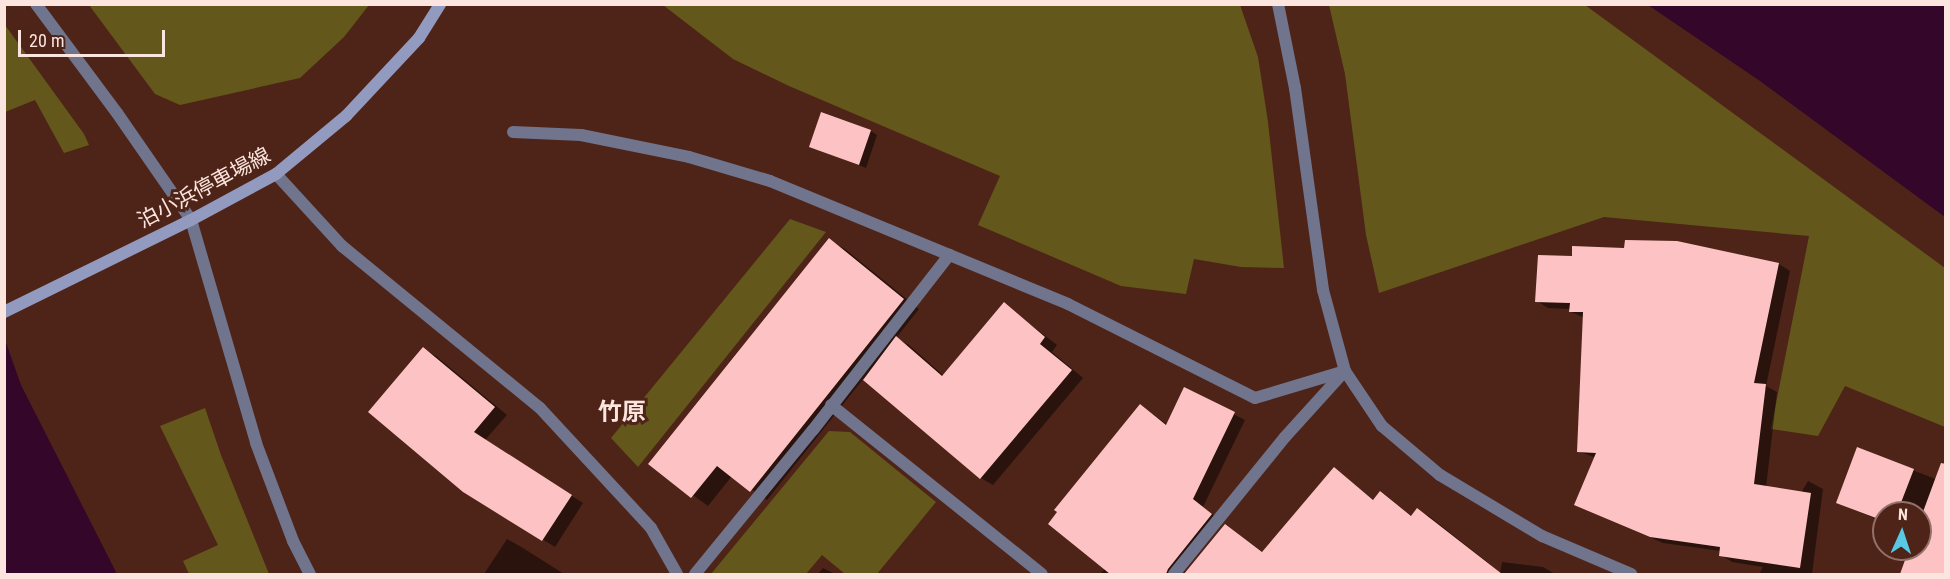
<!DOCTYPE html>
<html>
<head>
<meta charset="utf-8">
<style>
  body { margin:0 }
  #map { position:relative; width:1950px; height:579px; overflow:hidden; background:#4e2418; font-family:"Roboto Condensed","Noto Sans JP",sans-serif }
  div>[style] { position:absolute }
  .green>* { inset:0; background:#64571b }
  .water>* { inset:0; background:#33062a }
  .shadow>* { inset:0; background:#0007 }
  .building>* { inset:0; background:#fdc3c4 }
  .service>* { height:12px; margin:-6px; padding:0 6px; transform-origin:6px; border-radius:6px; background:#70748d }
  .minor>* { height:12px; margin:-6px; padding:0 6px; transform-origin:6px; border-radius:6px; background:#70748d }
  .tertiary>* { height:12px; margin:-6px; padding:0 6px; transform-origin:6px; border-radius:6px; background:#70748d }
  .secondary>* { height:12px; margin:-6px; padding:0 6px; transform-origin:6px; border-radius:6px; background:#939ac0 }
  span { translate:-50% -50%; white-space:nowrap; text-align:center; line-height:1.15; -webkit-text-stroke:6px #4e2418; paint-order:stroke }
  .street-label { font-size:21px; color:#fce5df }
  .quarter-label { font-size:24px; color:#fce5df; font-weight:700 }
  .frame { position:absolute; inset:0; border:6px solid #fce5df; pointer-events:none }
  .north { position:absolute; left:1872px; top:501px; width:60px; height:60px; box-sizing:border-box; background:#4e2418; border:2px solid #947168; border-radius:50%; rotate:3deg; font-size:16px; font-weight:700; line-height:24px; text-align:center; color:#fce5df }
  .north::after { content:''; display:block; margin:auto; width:21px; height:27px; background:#59c8e4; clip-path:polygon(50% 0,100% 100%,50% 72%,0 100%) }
  .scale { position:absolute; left:18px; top:30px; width:147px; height:27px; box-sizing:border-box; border:3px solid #fce5df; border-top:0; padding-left:8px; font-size:18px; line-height:21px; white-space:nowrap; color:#fce5df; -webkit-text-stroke:4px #4e2418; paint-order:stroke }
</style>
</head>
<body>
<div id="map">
  <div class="green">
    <i style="clip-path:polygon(89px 5px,369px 5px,344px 37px,300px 78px,180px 105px,155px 94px)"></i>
    <i style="clip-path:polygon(663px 5px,1240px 5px,1258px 57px,1268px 122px,1284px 268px,1241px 267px,1194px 259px,1186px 294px,1121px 286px,978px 225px,1000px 176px,789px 86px,733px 59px)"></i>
    <i style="clip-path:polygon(1329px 5px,1585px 5px,1945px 268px,1945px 427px,1845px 386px,1818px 436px,1771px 429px,1809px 236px,1604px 217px,1379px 293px,1366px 235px,1345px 74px)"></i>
    <i style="clip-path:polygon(5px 25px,84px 134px,89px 145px,64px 153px,35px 100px,5px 112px)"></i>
    <i style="clip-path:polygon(790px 219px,826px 232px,638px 467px,611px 438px)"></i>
    <i style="clip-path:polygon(205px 408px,221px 455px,269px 574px,189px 574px,183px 561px,218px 545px,160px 426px)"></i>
    <i style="clip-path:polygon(829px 431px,850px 432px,936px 502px,877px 574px,845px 574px,822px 555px,806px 574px,711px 574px)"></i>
  </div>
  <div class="water">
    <i style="clip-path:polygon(1648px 5px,1945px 5px,1945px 217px,1760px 81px)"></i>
    <i style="clip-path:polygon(4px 337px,21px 385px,117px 574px,5px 574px)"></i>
  </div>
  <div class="shadow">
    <i style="clip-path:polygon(871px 131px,877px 135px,866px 168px,810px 146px)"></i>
    <i style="clip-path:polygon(829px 240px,845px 249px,919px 309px,896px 338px,909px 345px,944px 376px,1004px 304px,1057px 345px,1052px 352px,1083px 378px,993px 485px,981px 478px,864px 378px,767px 500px,732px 476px,708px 506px,650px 464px)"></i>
    <i style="clip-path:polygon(1779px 264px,1790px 271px,1766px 386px,1777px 392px,1766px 488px,1801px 493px,1808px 481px,1823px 489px,1812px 574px,1759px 574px,1763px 567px,1732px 562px,1721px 555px,1721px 551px,1663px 543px,1576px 505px,1596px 458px,1578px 451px,1585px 318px,1571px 312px,1571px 309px,1548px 308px,1537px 301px)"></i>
    <i style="clip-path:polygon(424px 349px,436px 356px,507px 415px,485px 440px,583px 503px,555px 547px,464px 491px)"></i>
    <i style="clip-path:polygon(1185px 389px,1245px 420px,1203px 507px,1222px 521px,1179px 574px,1100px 574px,1105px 569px,1141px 406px,1168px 425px)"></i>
    <i style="clip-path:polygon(1858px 449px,1946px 483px,1946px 574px,1929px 574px,1917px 570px,1911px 549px,1920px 549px,1920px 513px,1884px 513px,1884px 522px,1837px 503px)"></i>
    <i style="clip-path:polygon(1334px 469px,1374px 500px,1380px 493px,1412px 516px,1417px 510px,1429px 516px,1491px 565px,1484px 574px,1186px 574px,1226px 526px,1263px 552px)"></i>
    <i style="clip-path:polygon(507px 539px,523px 548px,564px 574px,484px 574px)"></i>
    <i style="clip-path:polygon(1502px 562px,1543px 567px,1555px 574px,1500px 574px)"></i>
    <i style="clip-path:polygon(823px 568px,835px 574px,818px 574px)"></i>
  </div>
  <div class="building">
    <i style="clip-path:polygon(821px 112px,871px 130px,859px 165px,809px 147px)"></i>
    <i style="clip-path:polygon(829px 238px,904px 299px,750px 492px,717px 466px,691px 498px,648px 464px)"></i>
    <i style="clip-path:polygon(1625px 240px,1677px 241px,1779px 263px,1754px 383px,1766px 384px,1754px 484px,1811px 493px,1800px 568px,1719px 556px,1720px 547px,1650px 537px,1574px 505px,1596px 453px,1577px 452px,1583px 312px,1569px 312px,1570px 303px,1535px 302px,1538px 255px,1572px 256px,1572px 246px,1624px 248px)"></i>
    <i style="clip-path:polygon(1004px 302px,1045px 337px,1040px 344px,1072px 370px,980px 479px,863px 380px,896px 336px,942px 376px)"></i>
    <i style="clip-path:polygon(423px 347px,495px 407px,474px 432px,572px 495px,542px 541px,463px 492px,368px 412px)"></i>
    <i style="clip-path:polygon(1184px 387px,1235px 412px,1193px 499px,1212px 514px,1168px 569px,1166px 574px,1110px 574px,1048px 524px,1057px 512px,1054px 510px,1140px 404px,1166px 425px)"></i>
    <i style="clip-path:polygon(1857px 447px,1914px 469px,1897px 513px,1884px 513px,1884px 521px,1836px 503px)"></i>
    <i style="clip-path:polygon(1941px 463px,1946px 464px,1946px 574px,1900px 574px,1909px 549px,1920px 549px,1920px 520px)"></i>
    <i style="clip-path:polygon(1334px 467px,1373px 500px,1380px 491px,1411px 516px,1417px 508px,1502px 574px,1184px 574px,1225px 524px,1262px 552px)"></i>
  </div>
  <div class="service">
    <i style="left:513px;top:132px;width:68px;rotate:2.5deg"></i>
    <i style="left:581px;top:135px;width:110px;rotate:11.5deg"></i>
    <i style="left:689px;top:157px;width:84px;rotate:16.5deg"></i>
    <i style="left:770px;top:181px;width:322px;rotate:22.4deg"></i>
    <i style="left:1068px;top:304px;width:209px;rotate:26.7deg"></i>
    <i style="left:1255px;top:398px;width:94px;rotate:-16.7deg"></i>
    <i style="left:831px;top:405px;width:270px;rotate:38.7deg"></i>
    <i style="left:695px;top:574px;width:186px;rotate:-50.7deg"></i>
    <i style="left:813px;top:430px;width:222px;rotate:-52.1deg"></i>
    <i style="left:1174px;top:574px;width:176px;rotate:-51deg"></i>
    <i style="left:1285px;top:437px;width:88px;rotate:-47.8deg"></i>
  </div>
  <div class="minor">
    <i style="left:276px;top:174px;width:98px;rotate:47.5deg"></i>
    <i style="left:342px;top:246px;width:256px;rotate:39.3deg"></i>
    <i style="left:540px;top:408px;width:163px;rotate:47.2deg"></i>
    <i style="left:651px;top:528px;width:53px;rotate:60.5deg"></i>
  </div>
  <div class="tertiary">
    <i style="left:36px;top:4px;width:136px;rotate:53.4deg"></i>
    <i style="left:117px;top:113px;width:130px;rotate:55.3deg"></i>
    <i style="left:191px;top:220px;width:232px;rotate:73.7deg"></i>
    <i style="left:256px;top:443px;width:105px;rotate:69.3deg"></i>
    <i style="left:293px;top:541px;width:37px;rotate:63deg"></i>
    <i style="left:1278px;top:4px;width:86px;rotate:78.6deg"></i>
    <i style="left:1295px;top:88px;width:204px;rotate:82.1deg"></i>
    <i style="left:1323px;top:290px;width:84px;rotate:74.8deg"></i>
    <i style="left:1345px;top:371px;width:66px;rotate:56.1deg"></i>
    <i style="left:1382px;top:426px;width:76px;rotate:40.2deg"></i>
    <i style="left:1440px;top:475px;width:119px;rotate:30.9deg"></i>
    <i style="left:1542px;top:536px;width:97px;rotate:23.1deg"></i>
  </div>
  <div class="secondary">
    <i style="left:4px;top:312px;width:208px;rotate:-26.2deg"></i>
    <i style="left:191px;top:220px;width:97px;rotate:-28.4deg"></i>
    <i style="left:276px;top:174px;width:91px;rotate:-39.6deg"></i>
    <i style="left:346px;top:116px;width:107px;rotate:-46.9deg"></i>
    <i style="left:419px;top:38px;width:40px;rotate:-58deg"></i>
  </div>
  <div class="street-label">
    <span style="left:204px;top:188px;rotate:-28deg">泊小浜停車場線</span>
  </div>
  <div class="quarter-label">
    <span style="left:622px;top:413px">竹原</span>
  </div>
  <div class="frame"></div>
  <div class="north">N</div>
  <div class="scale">20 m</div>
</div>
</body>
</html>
